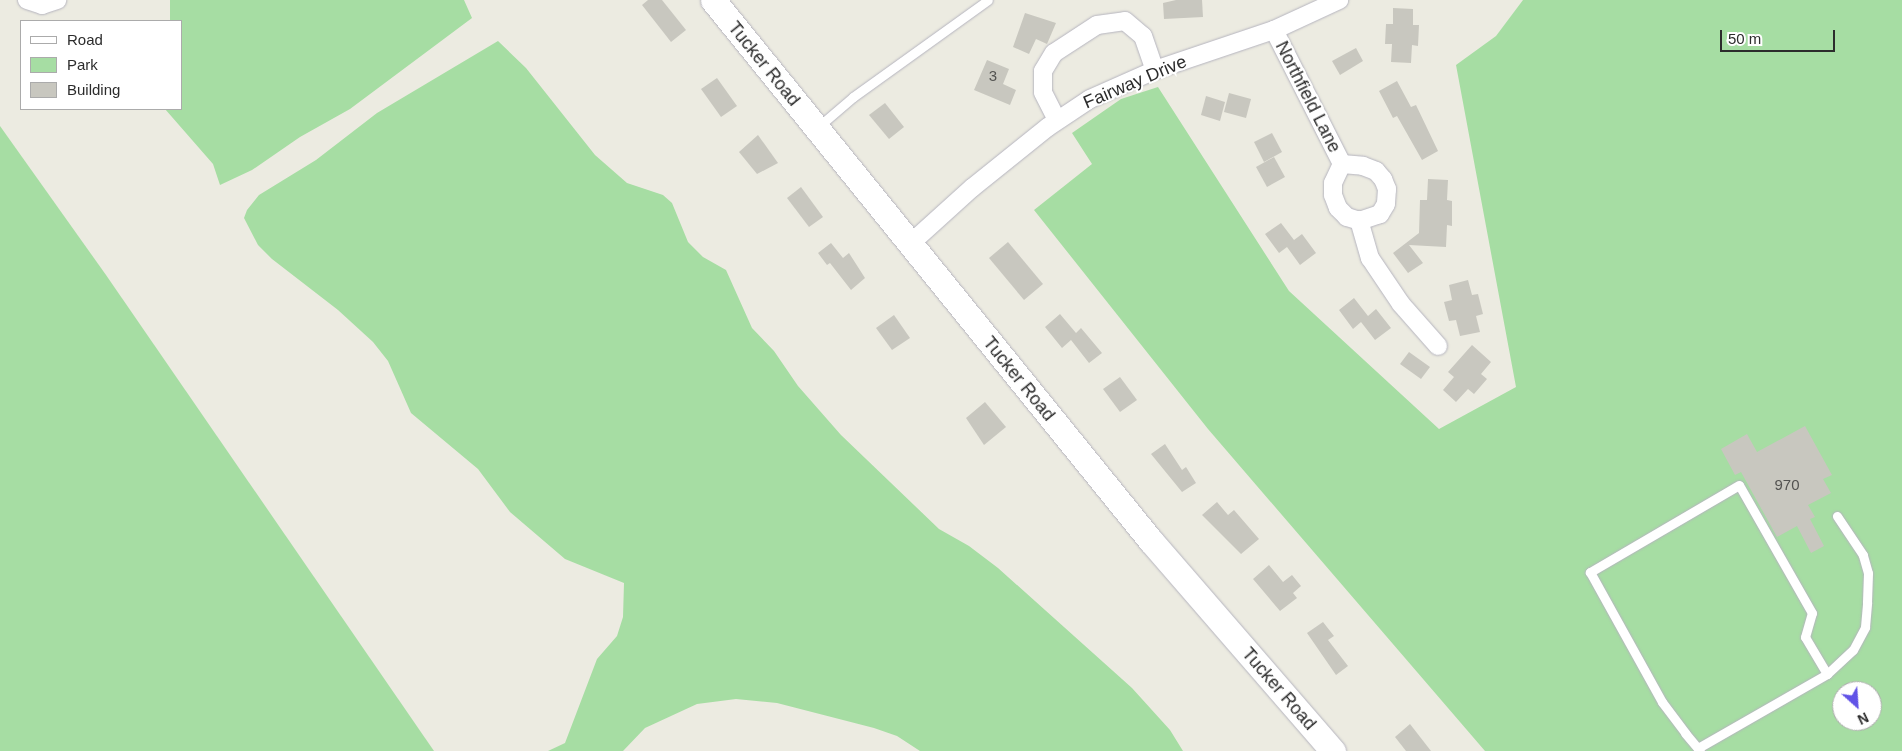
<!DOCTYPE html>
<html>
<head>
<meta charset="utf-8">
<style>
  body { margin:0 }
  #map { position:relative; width:1902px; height:751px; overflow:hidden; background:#ecebe1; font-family:Arial,sans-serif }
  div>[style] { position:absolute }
  .green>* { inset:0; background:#a6dda3 }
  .building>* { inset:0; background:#c8c7bf }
  .roads { filter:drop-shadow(0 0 1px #b5b4be) drop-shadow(0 0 1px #b5b4be) }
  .lane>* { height:9px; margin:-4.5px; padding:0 4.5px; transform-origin:4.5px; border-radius:4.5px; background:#fff }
  .street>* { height:18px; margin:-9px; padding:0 9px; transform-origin:9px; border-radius:9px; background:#fff }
  .secondary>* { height:25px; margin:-12.5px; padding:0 12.5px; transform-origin:12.5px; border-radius:12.5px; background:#fff }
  span { translate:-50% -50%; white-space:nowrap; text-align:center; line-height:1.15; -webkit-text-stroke:4px #fff; paint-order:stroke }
  .number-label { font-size:15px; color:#535351 }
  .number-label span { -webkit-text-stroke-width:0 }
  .street-label { font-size:18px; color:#2c2c2c }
  .legend { position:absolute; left:20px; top:20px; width:162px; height:90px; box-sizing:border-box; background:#fff; border:1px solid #ababab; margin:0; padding:6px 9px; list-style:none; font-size:15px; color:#2c2c2c }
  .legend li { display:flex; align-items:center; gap:10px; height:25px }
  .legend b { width:25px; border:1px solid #ababab }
  .north { position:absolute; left:1832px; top:681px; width:50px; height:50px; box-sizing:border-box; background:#fff; border:1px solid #ababab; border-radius:50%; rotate:154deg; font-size:14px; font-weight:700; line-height:20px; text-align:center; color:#2c2c2c }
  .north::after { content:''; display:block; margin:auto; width:18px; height:22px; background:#6153e7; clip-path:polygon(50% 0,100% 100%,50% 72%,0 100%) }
  .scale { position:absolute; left:1720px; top:30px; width:115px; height:22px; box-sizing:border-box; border:2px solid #2c2c2c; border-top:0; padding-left:6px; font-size:15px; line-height:18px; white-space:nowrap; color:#2c2c2c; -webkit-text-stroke:4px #fff; paint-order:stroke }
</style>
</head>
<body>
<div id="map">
  <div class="green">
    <i style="clip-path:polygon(170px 0,464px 0,472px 18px,350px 109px,300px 137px,252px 170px,220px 185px,213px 164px,165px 109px,181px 109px,181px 21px,170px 21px)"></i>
    <i style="clip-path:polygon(evenodd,1523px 0,1902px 0,1902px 751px,1485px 751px,1208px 429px,1034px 210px,1092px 164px,1072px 133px,1121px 99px,1158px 87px,1289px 291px,1439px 429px,1516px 387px,1456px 65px,1496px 36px,1523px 0,1842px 691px,1872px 691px,1872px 721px,1842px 721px,1842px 691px)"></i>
    <i style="clip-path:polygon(498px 41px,526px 68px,595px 155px,627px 183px,663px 195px,672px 203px,688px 242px,703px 257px,726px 270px,752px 328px,774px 351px,798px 386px,841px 435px,939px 529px,969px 546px,998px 568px,1132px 688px,1170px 730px,1183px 751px,920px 751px,897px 736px,874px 728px,777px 703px,736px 699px,697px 704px,645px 728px,623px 751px,548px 751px,565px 743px,597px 659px,617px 636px,623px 617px,624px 583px,565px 559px,510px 512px,478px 469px,411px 413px,388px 361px,373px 342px,338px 310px,272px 259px,258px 245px,244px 218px,247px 210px,259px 195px,316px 160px,377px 113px)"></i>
    <i style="clip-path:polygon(0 126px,106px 275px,434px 751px,0 751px)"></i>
  </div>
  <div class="building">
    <i style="clip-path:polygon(648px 0,662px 0,686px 30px,671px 42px,642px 5px)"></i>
    <i style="clip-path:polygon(1176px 0,1202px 0,1203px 17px,1164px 19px,1163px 3px)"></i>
    <i style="clip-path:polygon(1393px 8px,1413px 9px,1413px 25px,1419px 25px,1418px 46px,1412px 45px,1411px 63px,1391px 62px,1392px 44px,1385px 44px,1386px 24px,1393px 24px)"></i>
    <i style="clip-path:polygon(1025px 13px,1056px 23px,1047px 44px,1036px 39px,1029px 54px,1013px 47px)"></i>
    <i style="clip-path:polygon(1356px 48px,1363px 61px,1340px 75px,1332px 61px)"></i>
    <i style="clip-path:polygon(987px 60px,1009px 69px,1003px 84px,1016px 90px,1010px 105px,974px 90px)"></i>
    <i style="clip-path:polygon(717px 78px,737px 106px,721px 117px,701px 89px)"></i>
    <i style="clip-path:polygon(1397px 81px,1411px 107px,1416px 105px,1438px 151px,1422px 160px,1397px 116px,1393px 118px,1379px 91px)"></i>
    <i style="clip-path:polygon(1229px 93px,1251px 99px,1246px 118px,1224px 112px)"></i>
    <i style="clip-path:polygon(1206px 96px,1225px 102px,1220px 121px,1201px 115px)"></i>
    <i style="clip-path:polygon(885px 103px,904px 127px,889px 139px,869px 115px)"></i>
    <i style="clip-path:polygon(1272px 133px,1282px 152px,1264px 162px,1254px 142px)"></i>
    <i style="clip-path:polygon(758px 135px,778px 163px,757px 174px,739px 152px)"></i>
    <i style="clip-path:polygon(1274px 157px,1285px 177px,1267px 187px,1256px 167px)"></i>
    <i style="clip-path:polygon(1428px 179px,1448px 180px,1447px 200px,1452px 201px,1452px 226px,1447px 225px,1446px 247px,1409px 245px,1423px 263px,1408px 273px,1393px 253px,1419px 233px,1420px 200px,1427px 200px)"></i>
    <i style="clip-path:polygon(801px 187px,823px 217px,809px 227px,787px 198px)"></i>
    <i style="clip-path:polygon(1281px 223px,1294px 240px,1302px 234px,1316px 253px,1300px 265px,1287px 247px,1279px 253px,1265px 234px)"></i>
    <i style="clip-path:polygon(1008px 242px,1043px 284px,1024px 300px,989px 258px)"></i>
    <i style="clip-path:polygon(831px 243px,843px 258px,849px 253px,865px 278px,851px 290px,830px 263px,827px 265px,818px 253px)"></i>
    <i style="clip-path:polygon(1468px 280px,1472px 295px,1478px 294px,1483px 314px,1476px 316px,1480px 332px,1460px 336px,1456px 320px,1449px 321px,1444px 302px,1452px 300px,1449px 285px)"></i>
    <i style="clip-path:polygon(1354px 298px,1368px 316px,1376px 309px,1391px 328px,1375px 340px,1361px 322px,1353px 329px,1339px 310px)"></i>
    <i style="clip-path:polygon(1060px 314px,1076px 333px,1081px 328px,1102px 353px,1089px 363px,1071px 340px,1062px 348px,1045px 327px)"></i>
    <i style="clip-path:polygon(894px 315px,910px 338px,892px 350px,876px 328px)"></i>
    <i style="clip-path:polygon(1472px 345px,1491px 362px,1481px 374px,1487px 379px,1474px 394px,1468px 389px,1456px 402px,1443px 390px,1454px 377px,1448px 372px)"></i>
    <i style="clip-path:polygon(1409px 352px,1430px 367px,1421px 379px,1400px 364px)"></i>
    <i style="clip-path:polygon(1120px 377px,1137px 400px,1120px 412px,1103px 389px)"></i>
    <i style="clip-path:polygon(985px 402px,1006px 427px,984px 445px,966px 418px)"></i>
    <i style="clip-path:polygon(1805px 426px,1832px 475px,1823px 479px,1831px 493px,1808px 505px,1815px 517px,1810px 519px,1824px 546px,1811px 553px,1797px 526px,1777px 537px,1741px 472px,1735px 475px,1721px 449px,1747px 434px,1757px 452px)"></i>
    <i style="clip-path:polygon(1165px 444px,1182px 470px,1186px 467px,1196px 483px,1182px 492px,1151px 454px)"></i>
    <i style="clip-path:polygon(1217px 502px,1228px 515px,1234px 510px,1259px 539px,1241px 554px,1202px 515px)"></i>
    <i style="clip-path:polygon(1269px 565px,1283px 582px,1292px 575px,1301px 586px,1293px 593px,1297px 598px,1280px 611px,1253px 579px)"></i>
    <i style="clip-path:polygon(1323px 622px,1334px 636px,1328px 640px,1348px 666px,1336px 675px,1307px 633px)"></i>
    <i style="clip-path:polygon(1410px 724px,1431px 751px,1406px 751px,1395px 737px)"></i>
  </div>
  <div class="roads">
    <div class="lane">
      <i style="left:818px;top:127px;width:46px;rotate:-40.6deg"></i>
      <i style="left:853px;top:97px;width:166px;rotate:-35.7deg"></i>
      <i style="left:1827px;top:674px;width:35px;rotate:-43deg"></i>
      <i style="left:1853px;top:650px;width:26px;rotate:-62deg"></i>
      <i style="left:1865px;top:627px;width:25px;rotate:-85deg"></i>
      <i style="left:1867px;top:602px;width:29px;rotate:-88deg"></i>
      <i style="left:1868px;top:573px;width:19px;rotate:-106deg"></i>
      <i style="left:1863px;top:555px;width:47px;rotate:-123.7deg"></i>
      <i style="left:1698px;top:748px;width:149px;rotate:-29.8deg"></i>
      <i style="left:1827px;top:674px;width:43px;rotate:-120.7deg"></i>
      <i style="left:1805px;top:637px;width:25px;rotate:-74deg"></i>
      <i style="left:1812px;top:613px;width:147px;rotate:-119.7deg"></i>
      <i style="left:1739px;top:485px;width:173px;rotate:149.7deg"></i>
      <i style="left:1590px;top:572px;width:149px;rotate:61deg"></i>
      <i style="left:1662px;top:702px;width:39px;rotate:53deg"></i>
      <i style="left:1685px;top:733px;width:23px;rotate:50deg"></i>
    </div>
    <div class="street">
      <i style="left:27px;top:0;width:16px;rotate:18deg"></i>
      <i style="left:42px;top:5px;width:16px;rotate:-18deg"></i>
      <i style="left:1274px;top:30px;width:150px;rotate:63.1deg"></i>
      <i style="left:1342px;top:164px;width:21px;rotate:5deg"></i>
      <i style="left:1363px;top:166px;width:14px;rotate:21deg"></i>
      <i style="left:1376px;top:171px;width:11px;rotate:49deg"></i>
      <i style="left:1383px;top:179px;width:11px;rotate:68deg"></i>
      <i style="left:1387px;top:189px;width:15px;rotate:94deg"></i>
      <i style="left:1386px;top:204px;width:12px;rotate:121deg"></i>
      <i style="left:1380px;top:214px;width:21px;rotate:161deg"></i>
      <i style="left:1360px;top:221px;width:14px;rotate:-163deg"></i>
      <i style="left:1347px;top:217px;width:13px;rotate:-135deg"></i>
      <i style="left:1338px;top:208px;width:14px;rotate:-111deg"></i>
      <i style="left:1333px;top:195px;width:12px;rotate:-90deg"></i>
      <i style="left:1333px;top:183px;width:21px;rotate:-65deg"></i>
      <i style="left:1057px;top:120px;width:31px;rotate:-117deg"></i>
      <i style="left:1043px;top:92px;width:21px;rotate:-90deg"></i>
      <i style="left:1043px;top:71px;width:21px;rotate:-59deg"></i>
      <i style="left:1054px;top:53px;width:51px;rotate:-33.1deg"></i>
      <i style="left:1097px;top:25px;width:28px;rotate:-8deg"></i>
      <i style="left:1125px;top:21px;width:23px;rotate:40deg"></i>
      <i style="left:1143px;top:36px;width:36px;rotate:71deg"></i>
      <i style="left:1359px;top:220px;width:40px;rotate:74deg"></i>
      <i style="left:1370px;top:258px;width:55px;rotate:56deg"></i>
      <i style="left:1401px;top:304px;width:56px;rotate:48.6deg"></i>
      <i style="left:910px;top:244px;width:84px;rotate:-42.1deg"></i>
      <i style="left:972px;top:188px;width:97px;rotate:-38.8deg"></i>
      <i style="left:1048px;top:127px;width:50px;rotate:-33.7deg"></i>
      <i style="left:1090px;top:99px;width:71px;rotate:-24deg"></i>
      <i style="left:1155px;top:70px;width:126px;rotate:-18.6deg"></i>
      <i style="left:1274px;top:30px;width:72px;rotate:-24.8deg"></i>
    </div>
    <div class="secondary">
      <i style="left:713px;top:0;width:696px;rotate:51.01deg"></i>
      <i style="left:1151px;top:541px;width:278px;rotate:49.1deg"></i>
    </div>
  </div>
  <div class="number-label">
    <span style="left:993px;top:76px">3</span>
    <span style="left:1787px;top:485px">970</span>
  </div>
  <div class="street-label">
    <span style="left:764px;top:64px;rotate:51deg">Tucker Road</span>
    <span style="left:1135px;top:82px;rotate:-23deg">Fairway Drive</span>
    <span style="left:1308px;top:97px;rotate:63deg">Northfield Lane</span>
    <span style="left:1019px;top:379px;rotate:51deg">Tucker Road</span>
    <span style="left:1279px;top:689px;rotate:49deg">Tucker Road</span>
  </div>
  <ul class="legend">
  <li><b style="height:6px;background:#fff"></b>Road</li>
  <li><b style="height:14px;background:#a6dda3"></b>Park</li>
  <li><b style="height:14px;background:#c8c7bf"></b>Building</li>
  </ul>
  <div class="north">N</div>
  <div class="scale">50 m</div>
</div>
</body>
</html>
